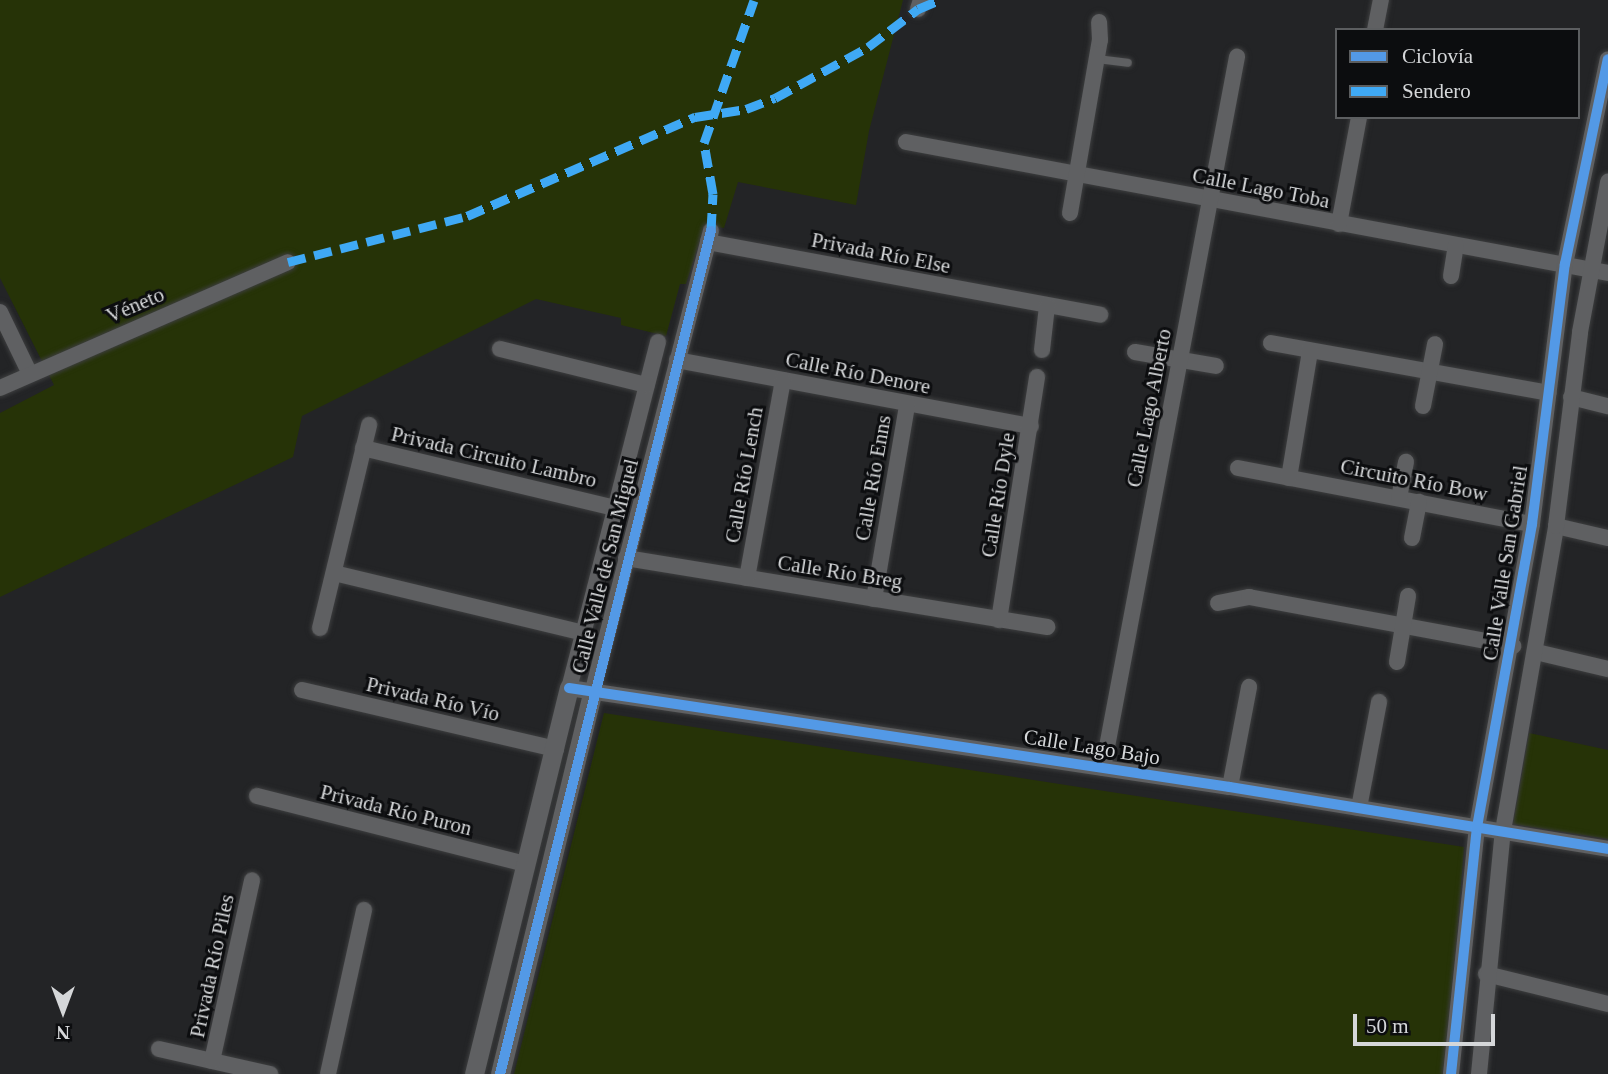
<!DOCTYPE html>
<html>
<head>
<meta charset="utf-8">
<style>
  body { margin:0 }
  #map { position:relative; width:1608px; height:1074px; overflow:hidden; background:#232426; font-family:Georgia,serif }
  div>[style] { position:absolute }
  .green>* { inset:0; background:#263307 }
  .roads { filter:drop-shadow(0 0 2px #3d3e3f) drop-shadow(0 0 2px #3d3e3f) }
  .service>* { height:8px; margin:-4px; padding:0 4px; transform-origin:4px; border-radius:4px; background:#5f6062 }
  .minor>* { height:16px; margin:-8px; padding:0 8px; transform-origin:8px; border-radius:8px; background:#5f6062 }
  .tertiary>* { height:19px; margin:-9.5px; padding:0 9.5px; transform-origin:9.5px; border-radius:9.5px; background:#5f6062 }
  .quiet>* { height:9px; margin-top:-4.5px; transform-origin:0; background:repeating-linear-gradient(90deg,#3fa9f5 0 18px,transparent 0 27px) }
  .cycleway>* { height:10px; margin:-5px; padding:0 5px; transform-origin:5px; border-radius:5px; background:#5399e6 }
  span { translate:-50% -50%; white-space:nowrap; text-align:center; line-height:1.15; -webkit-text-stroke:6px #0c0d0f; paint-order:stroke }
  .street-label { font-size:21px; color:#d5d7d9 }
  .legend { position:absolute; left:1335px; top:28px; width:245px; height:91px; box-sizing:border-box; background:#0c0d0f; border:2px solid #5c5e60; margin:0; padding:9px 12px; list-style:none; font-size:21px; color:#d5d7d9 }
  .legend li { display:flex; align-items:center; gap:14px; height:35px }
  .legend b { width:35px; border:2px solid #5c5e60 }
  .north { position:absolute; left:28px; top:976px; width:70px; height:70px; -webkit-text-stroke:5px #0c0d0f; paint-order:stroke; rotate:180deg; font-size:19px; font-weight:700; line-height:28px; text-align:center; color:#d5d7d9 }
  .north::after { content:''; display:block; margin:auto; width:24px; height:32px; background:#d5d7d9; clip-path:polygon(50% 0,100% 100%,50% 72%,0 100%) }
  .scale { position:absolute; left:1353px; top:1014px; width:142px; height:32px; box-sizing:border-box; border:4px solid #d5d7d9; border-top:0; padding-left:9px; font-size:21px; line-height:24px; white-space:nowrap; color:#d5d7d9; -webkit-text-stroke:5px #0c0d0f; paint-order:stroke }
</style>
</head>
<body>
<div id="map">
  <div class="green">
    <i style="clip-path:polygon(0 0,903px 0,869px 131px,856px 205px,738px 182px,724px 228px,705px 225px,686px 284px,680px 284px,666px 336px,621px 325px,621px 318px,536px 299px,302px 416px,293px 457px,0 597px,0 413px,54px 385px,0 278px)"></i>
    <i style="clip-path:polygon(604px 713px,1464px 847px,1446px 1074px,514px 1074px)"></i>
    <i style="clip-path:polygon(1529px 733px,1608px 750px,1608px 839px,1513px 824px)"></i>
  </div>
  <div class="roads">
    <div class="service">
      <i style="left:1097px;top:59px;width:31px;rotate:7deg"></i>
    </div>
    <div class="minor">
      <i style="left:918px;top:9px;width:9px;rotate:-72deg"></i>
      <i style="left:1375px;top:30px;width:31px;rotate:-79deg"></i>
      <i style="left:906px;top:142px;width:714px;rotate:10.57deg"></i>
      <i style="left:1070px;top:213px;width:176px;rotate:-80.2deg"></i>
      <i style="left:1100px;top:40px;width:18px;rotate:-93deg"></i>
      <i style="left:1339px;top:224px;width:109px;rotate:-79.4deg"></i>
      <i style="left:708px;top:242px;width:399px;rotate:10.5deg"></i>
      <i style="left:1451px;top:276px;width:31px;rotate:-81deg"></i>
      <i style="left:0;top:312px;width:69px;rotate:64.2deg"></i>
      <i style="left:658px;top:342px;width:357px;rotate:104.4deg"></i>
      <i style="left:569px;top:688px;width:668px;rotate:8.52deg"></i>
      <i style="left:1230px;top:787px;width:383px;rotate:9.3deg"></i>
      <i style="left:1271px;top:343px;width:282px;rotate:10.2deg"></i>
      <i style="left:500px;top:349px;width:151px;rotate:13.8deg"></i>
      <i style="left:1042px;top:350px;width:44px;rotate:-83.5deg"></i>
      <i style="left:1135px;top:352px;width:82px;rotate:9.8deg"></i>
      <i style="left:677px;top:360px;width:360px;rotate:10.6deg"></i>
      <i style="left:0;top:388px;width:314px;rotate:-23.6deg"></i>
      <i style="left:1571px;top:397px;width:38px;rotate:14deg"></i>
      <i style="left:1423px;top:406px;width:63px;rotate:-79deg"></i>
      <i style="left:363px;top:448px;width:259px;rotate:13.4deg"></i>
      <i style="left:1238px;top:468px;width:299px;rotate:10.8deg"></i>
      <i style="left:1289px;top:478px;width:129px;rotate:-80.6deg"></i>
      <i style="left:1399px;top:498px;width:37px;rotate:-79deg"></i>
      <i style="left:1556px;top:526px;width:53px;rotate:13deg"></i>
      <i style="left:1412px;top:538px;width:37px;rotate:-79deg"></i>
      <i style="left:626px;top:558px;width:427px;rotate:9.3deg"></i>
      <i style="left:334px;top:573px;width:256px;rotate:13.5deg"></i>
      <i style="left:747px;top:578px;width:201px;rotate:-79.7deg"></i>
      <i style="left:874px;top:599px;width:197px;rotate:-80.3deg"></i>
      <i style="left:1218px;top:603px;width:32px;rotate:-11deg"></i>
      <i style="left:1249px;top:597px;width:269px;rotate:10.5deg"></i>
      <i style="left:999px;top:620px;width:246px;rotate:-81.1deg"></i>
      <i style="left:320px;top:628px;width:209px;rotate:-76.4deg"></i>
      <i style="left:1536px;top:652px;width:74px;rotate:13.3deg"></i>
      <i style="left:1397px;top:662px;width:67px;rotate:-80.5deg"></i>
      <i style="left:302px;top:690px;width:261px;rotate:13.1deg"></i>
      <i style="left:593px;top:690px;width:474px;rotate:-75.6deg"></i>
      <i style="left:1103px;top:768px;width:724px;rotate:-79.33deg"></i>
      <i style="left:1230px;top:787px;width:102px;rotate:-79.2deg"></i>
      <i style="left:257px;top:796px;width:276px;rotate:14.2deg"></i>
      <i style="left:1359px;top:808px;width:108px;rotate:-79.3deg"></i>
      <i style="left:1486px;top:974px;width:126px;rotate:13.8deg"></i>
      <i style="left:159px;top:1049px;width:114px;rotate:12.7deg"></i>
      <i style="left:212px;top:1061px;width:185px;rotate:-77.5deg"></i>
      <i style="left:328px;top:1074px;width:168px;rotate:-77.6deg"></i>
      <i style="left:1451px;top:1074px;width:248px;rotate:-84deg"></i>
      <i style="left:1477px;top:827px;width:308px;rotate:-79.7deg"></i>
      <i style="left:1532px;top:524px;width:262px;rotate:-82.8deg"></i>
      <i style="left:1565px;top:264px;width:209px;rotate:-78.2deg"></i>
      <i style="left:1479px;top:1074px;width:244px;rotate:-84.4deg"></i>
      <i style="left:1503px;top:831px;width:310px;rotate:-80.1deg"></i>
      <i style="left:1556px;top:526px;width:195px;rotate:-82.9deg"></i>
      <i style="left:1580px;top:332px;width:153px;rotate:-79.4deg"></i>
    </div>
    <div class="tertiary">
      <i style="left:474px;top:1074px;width:398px;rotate:-76.2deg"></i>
      <i style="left:500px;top:1074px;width:395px;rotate:-76.4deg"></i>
    </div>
  </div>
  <div class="quiet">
    <i style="left:711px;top:231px;width:37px;rotate:-87deg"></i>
    <i style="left:713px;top:194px;width:52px;rotate:-100deg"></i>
    <i style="left:704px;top:143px;width:151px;rotate:-70.7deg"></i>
    <i style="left:288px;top:262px;width:185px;rotate:-14.4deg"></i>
    <i style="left:467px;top:216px;width:249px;rotate:-23.5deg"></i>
    <i style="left:695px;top:117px;width:52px;rotate:-8.9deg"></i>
    <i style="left:746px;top:109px;width:31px;rotate:-21deg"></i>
    <i style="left:775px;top:98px;width:106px;rotate:-28.7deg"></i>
    <i style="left:868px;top:47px;width:63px;rotate:-37.2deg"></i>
    <i style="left:918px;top:9px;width:23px;rotate:-23deg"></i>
  </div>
  <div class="cycleway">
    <i style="left:569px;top:688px;width:668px;rotate:8.52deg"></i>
    <i style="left:1230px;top:787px;width:383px;rotate:9.3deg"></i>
    <i style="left:500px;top:1074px;width:869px;rotate:-75.95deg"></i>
    <i style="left:1451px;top:1074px;width:248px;rotate:-84deg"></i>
    <i style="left:1477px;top:827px;width:308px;rotate:-79.7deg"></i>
    <i style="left:1532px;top:524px;width:262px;rotate:-82.8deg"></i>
    <i style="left:1565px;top:264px;width:209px;rotate:-78.2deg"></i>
  </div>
  <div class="street-label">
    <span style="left:1261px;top:188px;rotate:11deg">Calle Lago Toba</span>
    <span style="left:881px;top:253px;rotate:11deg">Privada Río Else</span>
    <span style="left:135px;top:305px;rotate:-23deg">Véneto</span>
    <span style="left:858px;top:373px;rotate:11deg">Calle Río Denore</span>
    <span style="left:1149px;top:408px;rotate:-79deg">Calle Lago Alberto</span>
    <span style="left:494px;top:457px;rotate:13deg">Privada Circuito Lambro</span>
    <span style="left:744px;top:475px;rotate:-80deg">Calle Río Lench</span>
    <span style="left:873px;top:478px;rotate:-80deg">Calle Río Enns</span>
    <span style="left:1414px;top:480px;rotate:11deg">Circuito Río Bow</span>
    <span style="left:998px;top:495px;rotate:-81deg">Calle Río Dyle</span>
    <span style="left:1505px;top:563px;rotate:-81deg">Calle Valle San Gabriel</span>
    <span style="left:605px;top:566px;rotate:-76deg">Calle Valle de San Miguel</span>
    <span style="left:840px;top:572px;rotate:9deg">Calle Río Breg</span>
    <span style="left:433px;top:699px;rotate:13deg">Privada Río Vío</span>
    <span style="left:1092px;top:747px;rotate:9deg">Calle Lago Bajo</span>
    <span style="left:396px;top:810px;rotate:14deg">Privada Río Puron</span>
    <span style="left:212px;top:966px;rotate:-78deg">Privada Río Piles</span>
  </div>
  <ul class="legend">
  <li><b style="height:9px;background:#5399e6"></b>Ciclovía</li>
  <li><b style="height:9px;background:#3fa9f5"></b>Sendero</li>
  </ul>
  <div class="north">N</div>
  <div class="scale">50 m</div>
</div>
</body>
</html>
